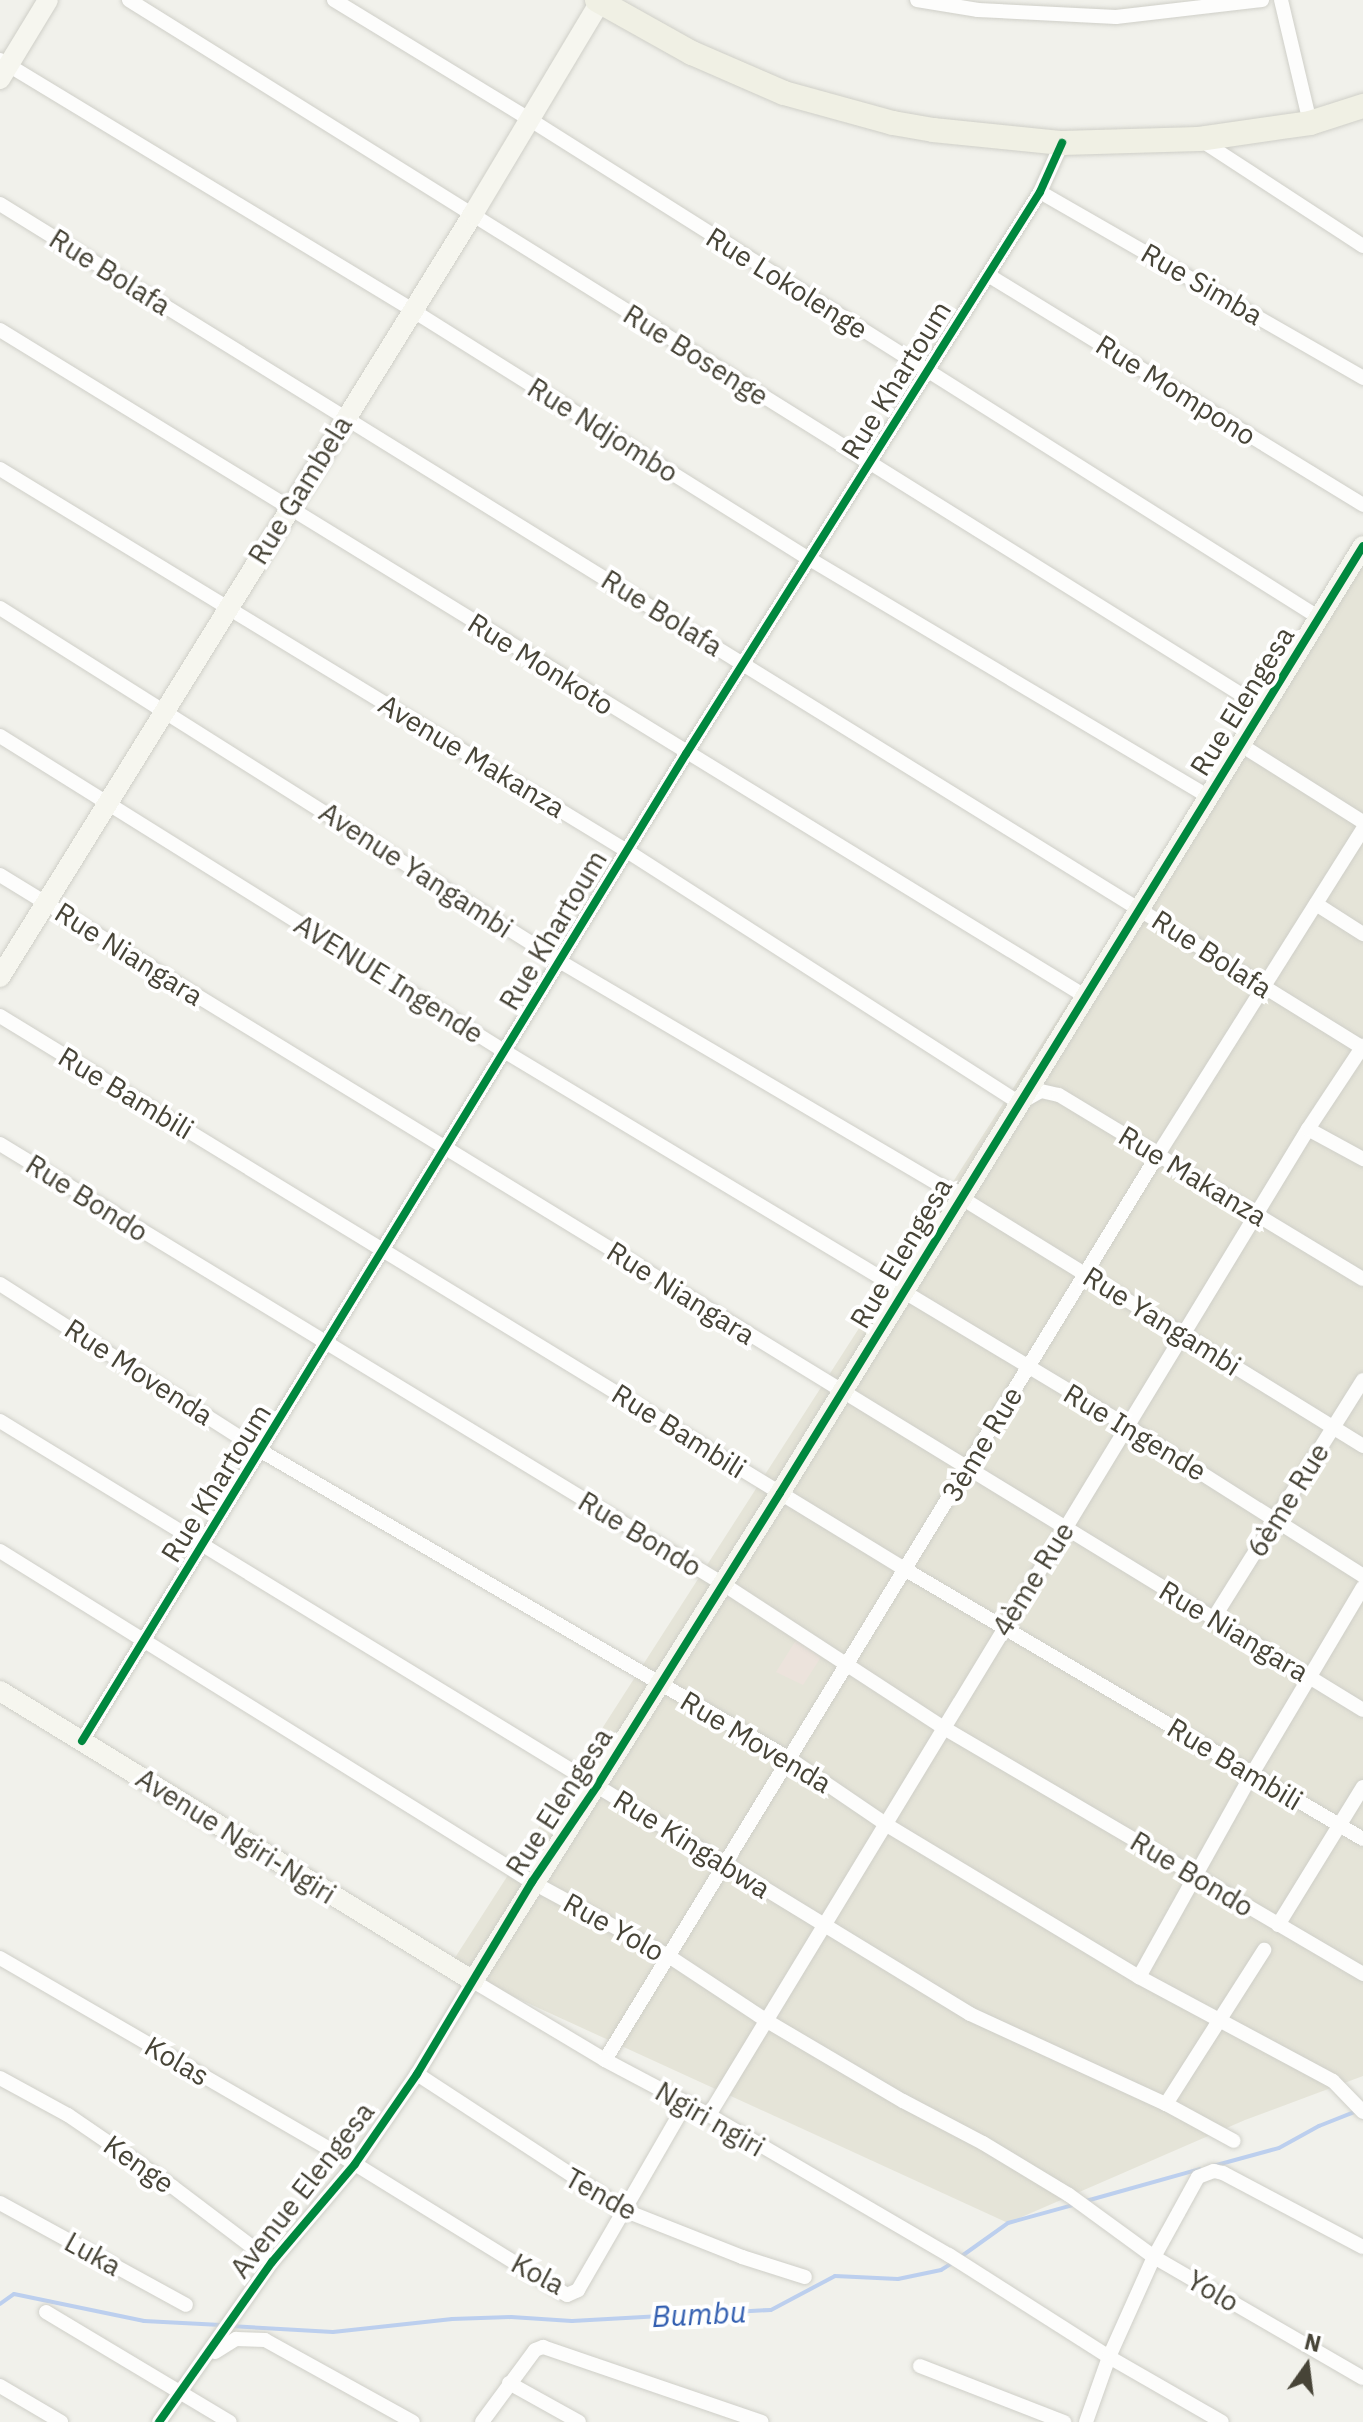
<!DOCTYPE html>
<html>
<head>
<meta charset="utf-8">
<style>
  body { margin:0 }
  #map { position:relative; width:1363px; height:2422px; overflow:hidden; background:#f1f1eb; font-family:"IBM Plex Sans",sans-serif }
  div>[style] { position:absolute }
  .residential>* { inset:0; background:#e5e4d8 }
  .medical>* { inset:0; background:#ece3dc }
  .stream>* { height:4px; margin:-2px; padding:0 2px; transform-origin:2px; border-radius:2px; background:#bccfee }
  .roads { filter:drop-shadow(0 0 2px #cfcfc8) drop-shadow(0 0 2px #cfcfc8) }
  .street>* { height:14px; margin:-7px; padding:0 7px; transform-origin:7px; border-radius:7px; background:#fdfdfc }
  .secondary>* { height:20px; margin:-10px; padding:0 10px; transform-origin:10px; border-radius:10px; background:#f6f6ef }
  .primary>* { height:24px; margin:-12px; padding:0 12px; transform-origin:12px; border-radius:12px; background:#f0f0e4 }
  .cycleway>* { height:8px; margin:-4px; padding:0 4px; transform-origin:4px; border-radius:4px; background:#00873e }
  span { translate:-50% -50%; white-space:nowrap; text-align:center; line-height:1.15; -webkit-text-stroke:8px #fff; paint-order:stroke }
  .street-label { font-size:28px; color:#474437 }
  .water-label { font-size:30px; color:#325eb0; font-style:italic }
  .north { position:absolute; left:1267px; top:2326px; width:80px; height:80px; -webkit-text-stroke:6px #fff; paint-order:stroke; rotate:14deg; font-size:22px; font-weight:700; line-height:32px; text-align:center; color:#474437 }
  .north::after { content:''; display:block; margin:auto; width:28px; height:36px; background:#474437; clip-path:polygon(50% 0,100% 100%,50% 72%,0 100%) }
</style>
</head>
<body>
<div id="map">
  <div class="residential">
    <i style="clip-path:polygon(1363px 543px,1363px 2076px,1245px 2120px,1008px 2223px,449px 1967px)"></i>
  </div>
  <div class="medical">
    <i style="clip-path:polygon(796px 1640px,821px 1657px,803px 1685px,776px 1672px)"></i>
  </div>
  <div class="stream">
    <i style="left:1213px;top:2166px;width:68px;rotate:-15.3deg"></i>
    <i style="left:1279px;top:2148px;width:46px;rotate:-28.8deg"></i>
    <i style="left:1319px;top:2126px;width:41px;rotate:-21.5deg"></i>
    <i style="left:1086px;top:2201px;width:118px;rotate:-15.7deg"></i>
    <i style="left:959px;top:2258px;width:60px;rotate:-35.5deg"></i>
    <i style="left:1008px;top:2223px;width:67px;rotate:-15.5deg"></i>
    <i style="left:0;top:2304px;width:17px;rotate:-36deg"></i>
    <i style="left:14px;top:2294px;width:133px;rotate:11.7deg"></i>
    <i style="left:144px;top:2321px;width:77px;rotate:3deg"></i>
    <i style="left:230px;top:2326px;width:103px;rotate:3.3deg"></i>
    <i style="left:333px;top:2332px;width:120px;rotate:-6.2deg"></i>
    <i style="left:452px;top:2319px;width:59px;rotate:-1.9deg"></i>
    <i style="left:511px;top:2317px;width:61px;rotate:3.8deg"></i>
    <i style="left:572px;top:2321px;width:199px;rotate:-3.2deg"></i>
    <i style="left:771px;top:2310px;width:72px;rotate:-28deg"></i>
    <i style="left:835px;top:2276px;width:63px;rotate:2.7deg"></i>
    <i style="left:898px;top:2279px;width:44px;rotate:-11.8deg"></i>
    <i style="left:941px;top:2270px;width:13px;rotate:-32deg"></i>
  </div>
  <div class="roads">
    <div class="street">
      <i style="left:129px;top:0;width:1337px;rotate:31.98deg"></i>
      <i style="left:334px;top:0;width:228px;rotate:31.4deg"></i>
      <i style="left:529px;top:119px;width:937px;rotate:32.26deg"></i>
      <i style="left:917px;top:0;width:62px;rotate:9.3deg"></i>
      <i style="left:978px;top:10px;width:138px;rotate:2.9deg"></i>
      <i style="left:1116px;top:17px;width:147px;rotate:-6.6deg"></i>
      <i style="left:1281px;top:0;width:126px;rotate:76.7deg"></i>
      <i style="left:0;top:60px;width:482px;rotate:31.2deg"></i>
      <i style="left:412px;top:310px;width:467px;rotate:32.1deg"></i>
      <i style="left:808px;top:558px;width:465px;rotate:30.8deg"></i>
      <i style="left:1199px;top:139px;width:196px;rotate:33.1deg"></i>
      <i style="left:1040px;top:192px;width:373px;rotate:29.9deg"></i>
      <i style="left:0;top:204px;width:1603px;rotate:31.77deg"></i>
      <i style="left:988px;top:275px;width:440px;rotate:31.5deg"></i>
      <i style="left:0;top:330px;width:1271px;rotate:31.55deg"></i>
      <i style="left:0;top:469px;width:734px;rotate:31.35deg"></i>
      <i style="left:627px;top:851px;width:467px;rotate:32.7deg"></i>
      <i style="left:1020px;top:1103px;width:24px;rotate:-30deg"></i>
      <i style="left:1041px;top:1091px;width:18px;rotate:13deg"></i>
      <i style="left:1059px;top:1095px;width:355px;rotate:31.2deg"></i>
      <i style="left:0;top:608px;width:663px;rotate:32.25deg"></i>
      <i style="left:561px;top:962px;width:463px;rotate:30.5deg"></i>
      <i style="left:960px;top:1197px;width:474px;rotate:31.7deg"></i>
      <i style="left:0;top:736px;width:594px;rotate:32.01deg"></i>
      <i style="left:504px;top:1051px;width:727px;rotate:31.04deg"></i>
      <i style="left:1127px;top:1426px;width:280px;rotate:32.4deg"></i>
      <i style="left:1241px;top:745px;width:144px;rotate:32.3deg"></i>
      <i style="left:0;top:875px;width:1598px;rotate:31.49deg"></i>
      <i style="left:1316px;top:904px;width:56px;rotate:32.6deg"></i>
      <i style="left:0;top:1016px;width:1062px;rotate:31.44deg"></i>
      <i style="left:906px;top:1570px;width:530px;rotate:30.48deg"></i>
      <i style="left:1308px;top:1129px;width:63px;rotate:28.6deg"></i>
      <i style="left:0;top:1144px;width:846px;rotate:31.32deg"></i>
      <i style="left:723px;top:1584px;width:264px;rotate:33.1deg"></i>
      <i style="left:944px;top:1728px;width:486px;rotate:30.4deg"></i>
      <i style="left:0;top:1284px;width:310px;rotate:32.6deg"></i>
      <i style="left:261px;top:1451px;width:612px;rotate:30.21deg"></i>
      <i style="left:790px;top:1759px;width:117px;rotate:34.2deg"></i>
      <i style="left:887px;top:1825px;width:294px;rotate:31.1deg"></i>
      <i style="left:1139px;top:1977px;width:220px;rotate:28.2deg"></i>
      <i style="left:1333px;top:2081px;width:43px;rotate:45.9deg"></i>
      <i style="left:0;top:1421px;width:1137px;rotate:31.44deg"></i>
      <i style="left:970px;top:2014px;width:216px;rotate:24.7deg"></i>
      <i style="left:1166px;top:2104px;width:77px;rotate:28.6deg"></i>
      <i style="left:0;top:1551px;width:627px;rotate:31.89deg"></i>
      <i style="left:532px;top:1882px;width:157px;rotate:28.5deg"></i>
      <i style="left:670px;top:1957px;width:116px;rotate:33.4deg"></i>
      <i style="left:767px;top:2021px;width:158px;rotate:30.5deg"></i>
      <i style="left:903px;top:2101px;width:90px;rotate:27.7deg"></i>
      <i style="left:983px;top:2143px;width:100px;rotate:31.2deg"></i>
      <i style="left:1069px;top:2195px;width:105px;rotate:36.1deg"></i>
      <i style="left:1154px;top:2257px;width:241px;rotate:30.1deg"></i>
      <i style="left:1213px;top:1619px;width:282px;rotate:-57.9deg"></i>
      <i style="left:82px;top:1741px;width:1157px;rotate:-58.54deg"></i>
      <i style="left:686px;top:754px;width:664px;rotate:-57.79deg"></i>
      <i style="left:1040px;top:192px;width:54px;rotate:-65.8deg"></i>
      <i style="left:1278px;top:1925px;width:162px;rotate:-58.4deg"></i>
      <i style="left:0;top:1958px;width:410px;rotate:30.1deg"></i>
      <i style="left:355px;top:2164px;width:249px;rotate:31.7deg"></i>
      <i style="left:567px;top:2295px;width:12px;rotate:-24deg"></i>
      <i style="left:578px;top:2290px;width:216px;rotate:-60deg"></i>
      <i style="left:1139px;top:1977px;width:232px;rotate:-60.9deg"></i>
      <i style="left:1252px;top:1774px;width:217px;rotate:-59.3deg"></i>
      <i style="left:605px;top:2060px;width:1059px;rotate:-58.59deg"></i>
      <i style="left:1157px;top:1156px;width:386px;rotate:-57.8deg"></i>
      <i style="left:417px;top:2074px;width:250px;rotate:33.2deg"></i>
      <i style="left:626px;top:2211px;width:125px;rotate:21.6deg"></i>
      <i style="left:742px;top:2257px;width:66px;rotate:17.6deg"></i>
      <i style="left:0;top:2078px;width:77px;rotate:28.6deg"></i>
      <i style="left:68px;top:2115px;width:127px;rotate:34.4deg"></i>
      <i style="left:173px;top:2187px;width:124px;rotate:37.1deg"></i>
      <i style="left:1166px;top:2104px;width:183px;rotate:-57.5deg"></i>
      <i style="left:709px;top:2115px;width:1154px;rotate:-58.72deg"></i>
      <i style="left:1308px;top:1129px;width:100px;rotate:-56.5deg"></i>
      <i style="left:0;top:2203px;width:212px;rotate:28.7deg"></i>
      <i style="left:46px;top:2312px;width:214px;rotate:30.9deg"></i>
      <i style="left:215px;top:2352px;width:25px;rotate:-32deg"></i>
      <i style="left:236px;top:2339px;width:29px;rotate:2deg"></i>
      <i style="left:265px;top:2340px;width:169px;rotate:29deg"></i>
      <i style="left:920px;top:2366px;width:155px;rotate:21.3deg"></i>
      <i style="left:509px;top:2383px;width:80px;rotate:29.1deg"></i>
      <i style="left:0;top:2386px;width:71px;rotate:30.5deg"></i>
      <i style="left:159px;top:2422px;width:196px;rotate:-54.8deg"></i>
      <i style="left:272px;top:2262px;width:128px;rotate:-49.7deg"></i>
      <i style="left:355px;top:2164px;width:109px;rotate:-55.4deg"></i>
      <i style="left:417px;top:2074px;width:109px;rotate:-58.9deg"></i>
      <i style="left:473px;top:1981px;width:154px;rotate:30.9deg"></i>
      <i style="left:605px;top:2060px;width:118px;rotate:27.9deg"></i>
      <i style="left:709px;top:2115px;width:278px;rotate:30.3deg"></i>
      <i style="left:949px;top:2255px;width:190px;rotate:32.5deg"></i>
      <i style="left:1109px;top:2357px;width:130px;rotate:29.9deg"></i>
      <i style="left:482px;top:2422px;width:89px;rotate:-53.6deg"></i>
      <i style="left:535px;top:2350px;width:9px;rotate:-21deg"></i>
      <i style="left:543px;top:2347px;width:231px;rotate:18.9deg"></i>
      <i style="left:1086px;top:2422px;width:69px;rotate:-70.5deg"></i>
      <i style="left:1109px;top:2357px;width:110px;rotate:-65.8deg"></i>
      <i style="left:1154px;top:2257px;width:91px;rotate:-61.2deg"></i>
      <i style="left:1198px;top:2177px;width:17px;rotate:-21deg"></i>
      <i style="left:1214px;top:2171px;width:9px;rotate:13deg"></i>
      <i style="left:1223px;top:2173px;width:158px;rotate:27.9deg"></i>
    </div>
    <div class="secondary">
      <i style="left:0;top:79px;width:92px;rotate:-58.7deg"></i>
      <i style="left:0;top:977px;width:898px;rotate:-58.2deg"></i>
      <i style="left:473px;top:214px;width:249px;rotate:-59.1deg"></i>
      <i style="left:0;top:1691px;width:555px;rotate:31.51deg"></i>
      <i style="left:473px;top:1981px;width:577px;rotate:-57.83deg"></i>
      <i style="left:780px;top:1493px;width:1112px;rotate:-58.38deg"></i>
    </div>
    <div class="primary">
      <i style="left:597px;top:0;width:109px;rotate:29.2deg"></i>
      <i style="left:692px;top:53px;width:100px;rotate:23.5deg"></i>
      <i style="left:784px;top:93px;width:113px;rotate:15.4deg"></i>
      <i style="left:893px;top:123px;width:41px;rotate:9.9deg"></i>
      <i style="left:933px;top:130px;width:130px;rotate:5.8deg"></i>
      <i style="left:1062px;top:143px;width:137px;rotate:-1.7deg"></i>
      <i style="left:1199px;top:139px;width:112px;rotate:-8.2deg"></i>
      <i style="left:1310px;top:123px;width:56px;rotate:-17.8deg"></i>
    </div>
  </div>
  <div class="cycleway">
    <i style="left:82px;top:1741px;width:1157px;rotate:-58.54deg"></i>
    <i style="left:686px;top:754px;width:664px;rotate:-57.79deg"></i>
    <i style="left:1040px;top:192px;width:54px;rotate:-65.8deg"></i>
    <i style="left:159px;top:2422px;width:196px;rotate:-54.8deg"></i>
    <i style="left:272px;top:2262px;width:128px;rotate:-49.7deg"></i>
    <i style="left:355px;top:2164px;width:109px;rotate:-55.4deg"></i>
    <i style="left:417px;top:2074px;width:224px;rotate:-59.1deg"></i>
    <i style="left:532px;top:1882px;width:116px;rotate:-55.9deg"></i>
    <i style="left:597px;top:1786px;width:345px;rotate:-58deg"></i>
    <i style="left:780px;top:1493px;width:1112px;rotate:-58.38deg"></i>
  </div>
  <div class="street-label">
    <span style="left:110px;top:272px;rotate:32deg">Rue Bolafa</span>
    <span style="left:787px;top:283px;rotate:32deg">Rue Lokolenge</span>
    <span style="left:1202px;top:284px;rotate:30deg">Rue Simba</span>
    <span style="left:696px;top:355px;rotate:32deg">Rue Bosenge</span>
    <span style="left:896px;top:380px;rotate:-58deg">Rue Khartoum</span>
    <span style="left:1176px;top:390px;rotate:32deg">Rue Mompono</span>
    <span style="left:603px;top:430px;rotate:32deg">Rue Ndjombo</span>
    <span style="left:300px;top:490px;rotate:-58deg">Rue Gambela</span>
    <span style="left:662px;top:613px;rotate:32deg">Rue Bolafa</span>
    <span style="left:541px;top:664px;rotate:32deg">Rue Monkoto</span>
    <span style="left:1242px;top:701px;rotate:-58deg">Rue Elengesa</span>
    <span style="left:472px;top:756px;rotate:31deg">Avenue Makanza</span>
    <span style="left:416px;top:870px;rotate:33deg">Avenue Yangambi</span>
    <span style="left:553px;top:930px;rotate:-59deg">Rue Khartoum</span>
    <span style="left:129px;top:954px;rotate:32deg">Rue Niangara</span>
    <span style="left:1212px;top:954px;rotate:33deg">Rue Bolafa</span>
    <span style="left:389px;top:979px;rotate:32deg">AVENUE Ingende</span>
    <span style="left:126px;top:1093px;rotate:31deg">Rue Bambili</span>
    <span style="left:1193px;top:1176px;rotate:31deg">Rue Makanza</span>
    <span style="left:87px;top:1198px;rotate:32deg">Rue Bondo</span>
    <span style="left:901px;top:1253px;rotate:-59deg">Rue Elengesa</span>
    <span style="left:681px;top:1293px;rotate:32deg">Rue Niangara</span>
    <span style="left:1162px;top:1321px;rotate:32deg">Rue Yangambi</span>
    <span style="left:139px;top:1372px;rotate:33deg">Rue Movenda</span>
    <span style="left:679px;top:1431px;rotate:32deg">Rue Bambili</span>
    <span style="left:1135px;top:1432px;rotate:31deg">Rue Ingende</span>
    <span style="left:982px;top:1444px;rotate:-59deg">3ème Rue</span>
    <span style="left:216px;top:1483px;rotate:-58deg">Rue Khartoum</span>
    <span style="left:1288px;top:1500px;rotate:-58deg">6ème Rue</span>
    <span style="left:640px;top:1534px;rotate:31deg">Rue Bondo</span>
    <span style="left:1033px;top:1579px;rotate:-58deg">4ème Rue</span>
    <span style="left:1234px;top:1631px;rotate:31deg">Rue Niangara</span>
    <span style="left:756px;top:1742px;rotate:31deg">Rue Movenda</span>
    <span style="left:1235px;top:1764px;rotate:31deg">Rue Bambili</span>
    <span style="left:559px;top:1802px;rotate:-57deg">Rue Elengesa</span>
    <span style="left:236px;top:1836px;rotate:32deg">Avenue Ngiri-Ngiri</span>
    <span style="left:692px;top:1844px;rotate:32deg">Rue Kingabwa</span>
    <span style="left:1192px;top:1874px;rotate:31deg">Rue Bondo</span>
    <span style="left:614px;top:1927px;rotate:29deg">Rue Yolo</span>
    <span style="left:177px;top:2061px;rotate:30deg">Kolas</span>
    <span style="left:710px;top:2119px;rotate:30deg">Ngiri ngiri</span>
    <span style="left:139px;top:2164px;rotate:35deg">Kenge</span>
    <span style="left:302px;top:2190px;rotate:-52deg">Avenue Elengesa</span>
    <span style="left:601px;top:2194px;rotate:29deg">Tende</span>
    <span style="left:93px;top:2254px;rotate:29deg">Luka</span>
    <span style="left:538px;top:2274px;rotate:28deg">Kola</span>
    <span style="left:1213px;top:2291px;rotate:30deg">Yolo</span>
  </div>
  <div class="water-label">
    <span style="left:699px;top:2314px;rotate:-3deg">Bumbu</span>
  </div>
  <div class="north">N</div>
</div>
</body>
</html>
